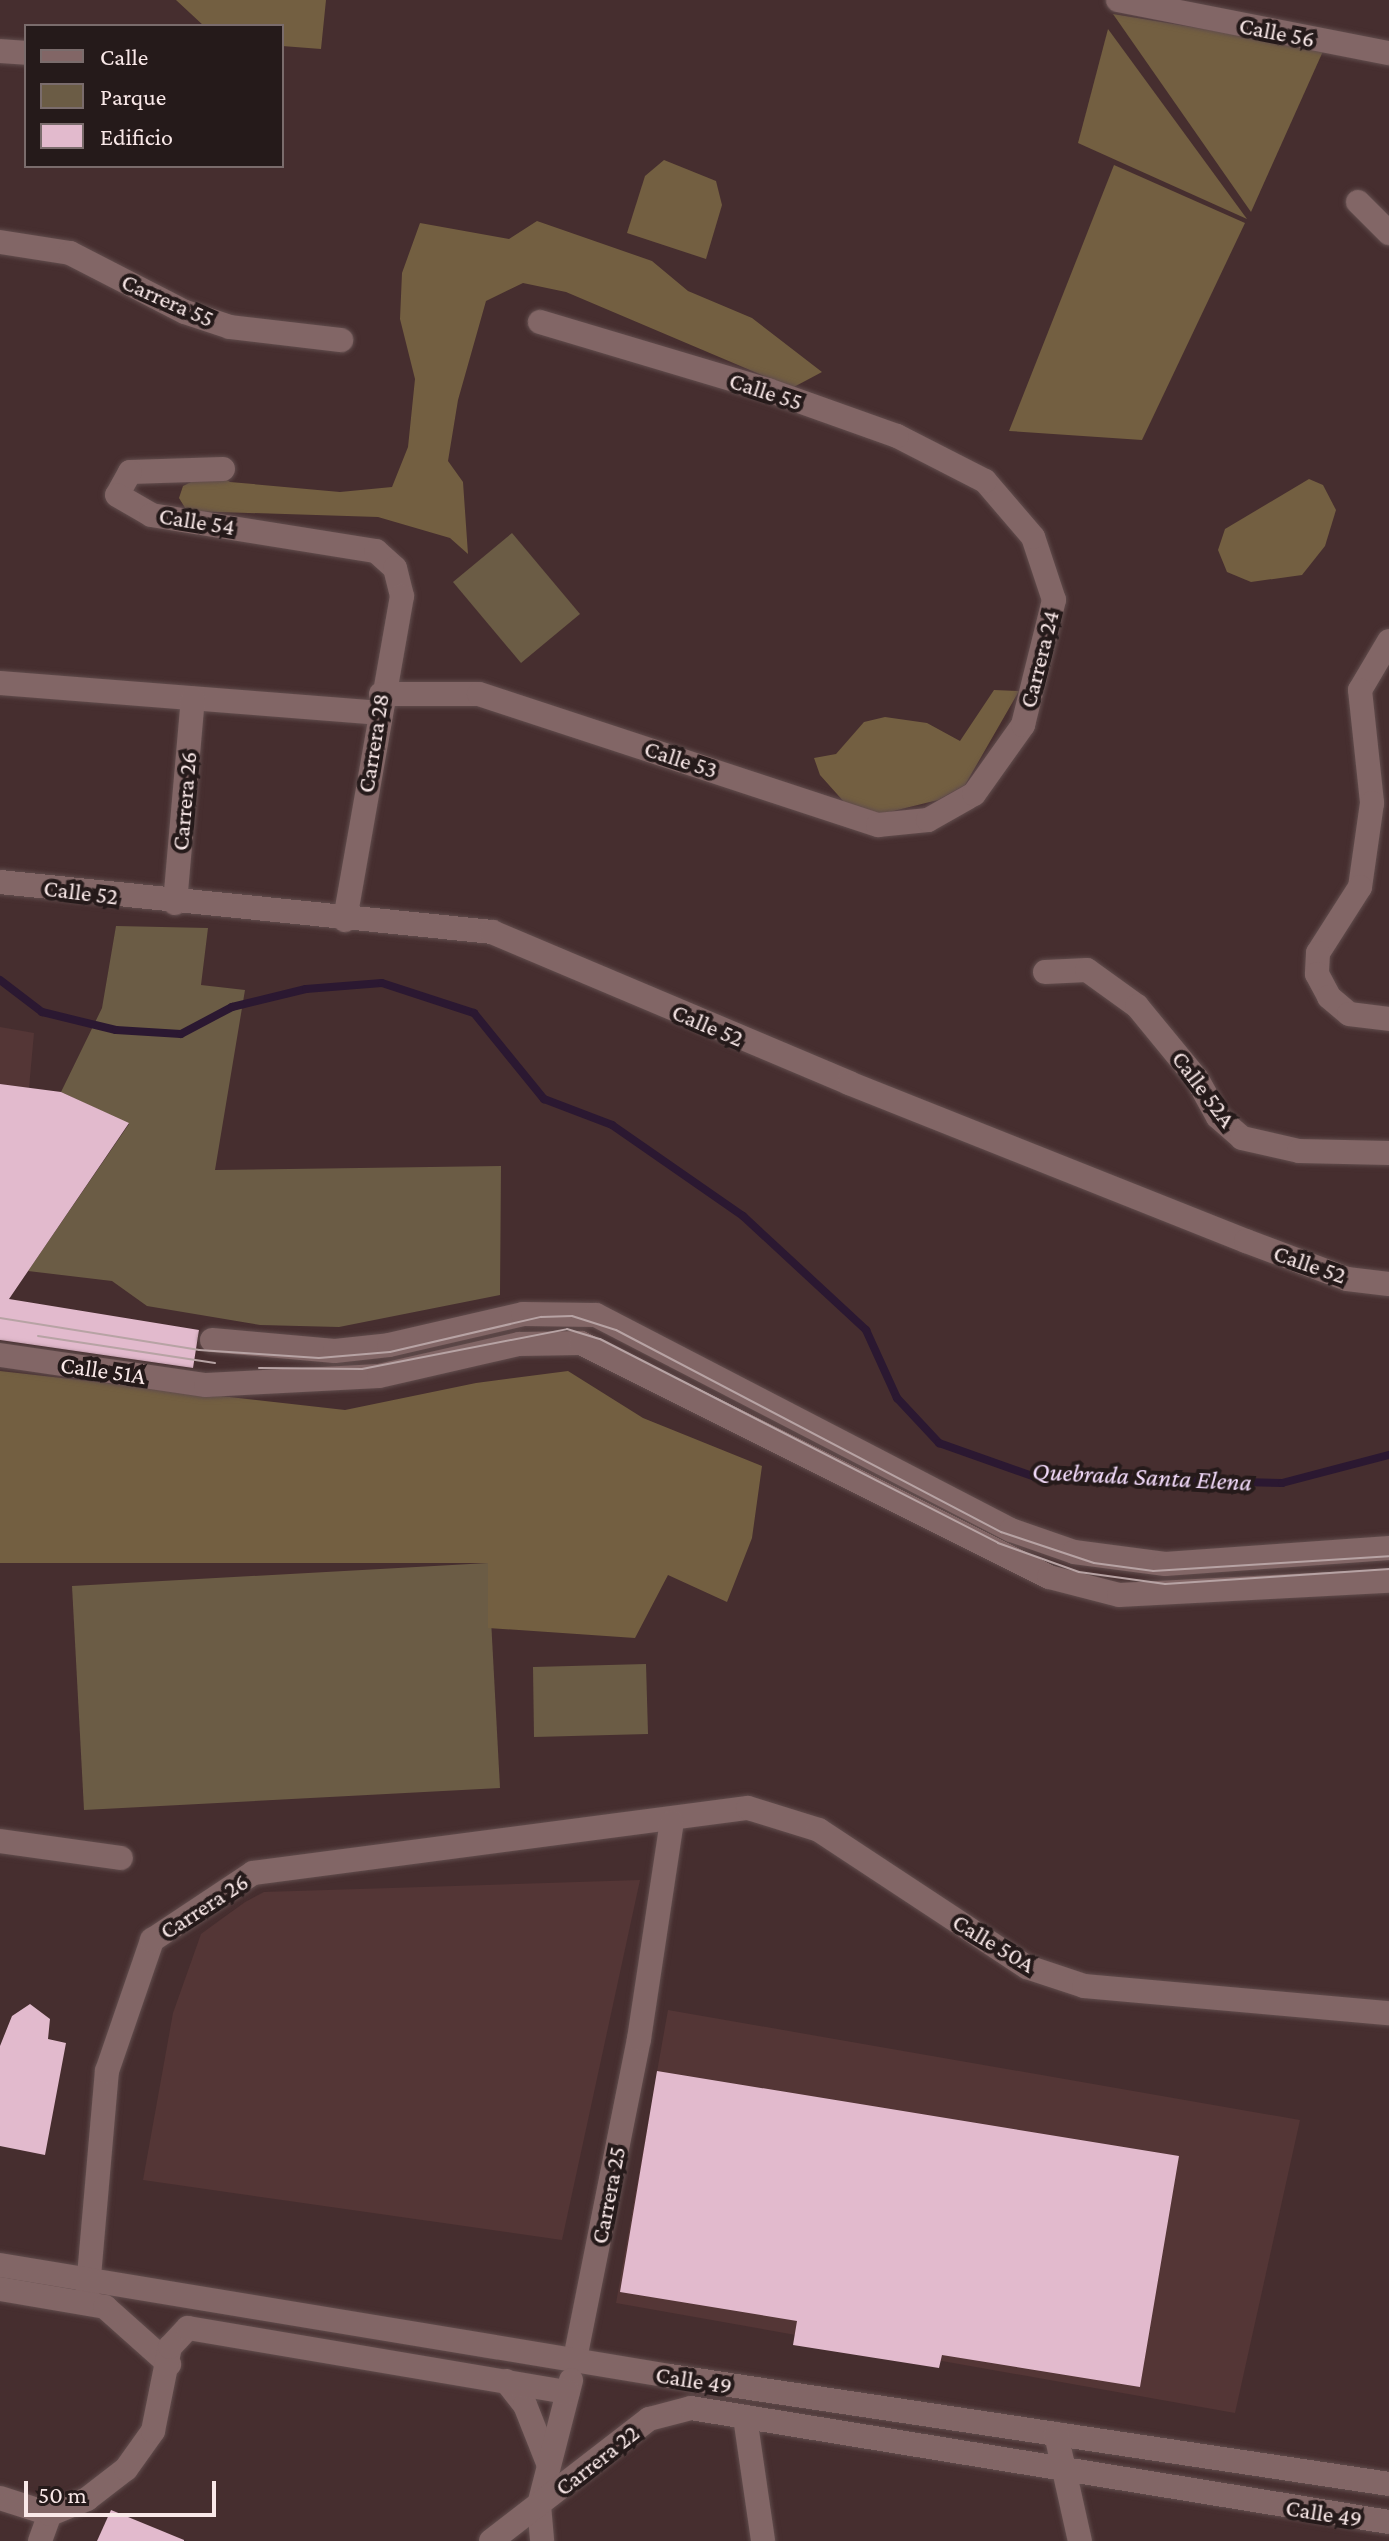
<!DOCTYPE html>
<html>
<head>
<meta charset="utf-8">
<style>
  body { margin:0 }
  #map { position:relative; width:1389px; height:2541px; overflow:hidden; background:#462e2f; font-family:"Crimson Pro",serif }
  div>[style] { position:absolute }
  .built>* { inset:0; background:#543636 }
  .green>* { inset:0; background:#6b5c45 }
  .forest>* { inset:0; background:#735f41 }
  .stream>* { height:8px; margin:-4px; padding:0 4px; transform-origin:4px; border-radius:4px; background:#2b1831 }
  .building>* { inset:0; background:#e2bacd }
  .roads { filter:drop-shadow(0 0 2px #614d4d) drop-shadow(0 0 2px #614d4d) }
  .street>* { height:24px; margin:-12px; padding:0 12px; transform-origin:12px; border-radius:12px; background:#826666 }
  .secondary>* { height:24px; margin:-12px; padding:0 12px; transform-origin:12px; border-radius:12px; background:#826666 }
  .tram>* { height:2px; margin:-1px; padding:0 1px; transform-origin:1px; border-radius:1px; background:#b7a3a4 }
  span { translate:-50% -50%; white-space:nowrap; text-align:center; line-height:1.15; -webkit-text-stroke:8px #251a1a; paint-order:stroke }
  .street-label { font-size:24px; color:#f9e8e8 }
  .water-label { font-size:26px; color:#f2dafa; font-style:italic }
  .legend { position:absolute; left:24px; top:24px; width:260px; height:144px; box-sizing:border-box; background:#251a1a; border:2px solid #7a6c6c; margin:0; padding:10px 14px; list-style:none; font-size:24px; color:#f9e8e8 }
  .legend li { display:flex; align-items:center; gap:16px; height:40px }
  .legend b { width:40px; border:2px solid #7a6c6c }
  .scale { position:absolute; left:24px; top:2481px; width:192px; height:36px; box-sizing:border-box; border:4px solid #f9e8e8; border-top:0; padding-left:10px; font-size:24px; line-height:28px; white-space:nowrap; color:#f9e8e8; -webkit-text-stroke:6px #251a1a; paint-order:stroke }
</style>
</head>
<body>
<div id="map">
  <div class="built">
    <i style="clip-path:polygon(0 1027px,34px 1033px,29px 1088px,0 1084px)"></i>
    <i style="clip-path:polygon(640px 1880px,562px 2240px,143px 2180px,173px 2013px,201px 1934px,245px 1902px,264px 1892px)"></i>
    <i style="clip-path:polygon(668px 2010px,1300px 2120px,1235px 2413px,616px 2303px)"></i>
  </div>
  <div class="green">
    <i style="clip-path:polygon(512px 533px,580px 614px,521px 663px,453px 582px)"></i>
    <i style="clip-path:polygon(116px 926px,208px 928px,201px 985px,245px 990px,215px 1170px,501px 1166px,500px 1295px,339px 1327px,260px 1325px,147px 1306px,112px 1281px,28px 1271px,129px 1124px,61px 1092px,102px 1008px)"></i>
    <i style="clip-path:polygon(488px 1563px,500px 1788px,84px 1810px,72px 1586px)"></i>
    <i style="clip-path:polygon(646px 1664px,648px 1734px,534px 1737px,533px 1667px)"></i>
  </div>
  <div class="forest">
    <i style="clip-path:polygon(176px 0,326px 0,321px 49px,282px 46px,282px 26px,204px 26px)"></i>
    <i style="clip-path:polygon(1113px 14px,1324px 49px,1251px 212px)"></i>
    <i style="clip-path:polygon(1108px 29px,1247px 219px,1078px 143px)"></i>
    <i style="clip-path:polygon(664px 160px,716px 181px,722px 205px,706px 259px,627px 233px,645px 176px)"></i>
    <i style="clip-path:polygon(1114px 165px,1245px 223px,1142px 440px,1009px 431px)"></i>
    <i style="clip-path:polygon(537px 221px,652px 261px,688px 291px,752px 318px,822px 372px,792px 388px,566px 292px,523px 283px,486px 301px,458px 400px,448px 461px,463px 482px,468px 554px,450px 538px,378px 517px,187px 511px,179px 498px,183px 486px,213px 471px,230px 482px,340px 492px,392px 487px,408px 447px,415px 379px,400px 319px,402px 273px,420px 223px,509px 239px)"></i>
    <i style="clip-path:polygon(1309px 479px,1323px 485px,1336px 510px,1325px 546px,1302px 575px,1251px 582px,1227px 572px,1218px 550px,1225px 529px)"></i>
    <i style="clip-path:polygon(994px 690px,1019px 691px,965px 785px,938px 800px,881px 814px,845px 803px,820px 775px,814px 758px,836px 754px,864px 722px,885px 717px,927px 723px,960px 741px)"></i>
    <i style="clip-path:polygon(0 1371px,345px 1410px,476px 1383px,568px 1371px,643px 1418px,762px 1466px,752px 1538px,727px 1602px,668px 1575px,635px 1638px,488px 1628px,488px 1563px,0 1563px)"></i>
  </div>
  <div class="stream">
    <i style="left:0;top:980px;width:53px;rotate:37.3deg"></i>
    <i style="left:42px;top:1012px;width:76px;rotate:13.7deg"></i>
    <i style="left:116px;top:1030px;width:65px;rotate:3.5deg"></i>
    <i style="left:181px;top:1034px;width:58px;rotate:-27.9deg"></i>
    <i style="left:232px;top:1007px;width:76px;rotate:-13.7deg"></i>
    <i style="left:306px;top:989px;width:76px;rotate:-4.5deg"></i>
    <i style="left:382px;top:983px;width:97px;rotate:18.1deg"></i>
    <i style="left:474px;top:1013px;width:111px;rotate:50.9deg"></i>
    <i style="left:544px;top:1099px;width:73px;rotate:20.9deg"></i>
    <i style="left:612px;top:1125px;width:160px;rotate:34.8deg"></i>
    <i style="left:743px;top:1216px;width:168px;rotate:42.8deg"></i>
    <i style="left:866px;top:1330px;width:75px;rotate:65.5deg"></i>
    <i style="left:897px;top:1398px;width:62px;rotate:47deg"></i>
    <i style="left:939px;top:1443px;width:102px;rotate:19.5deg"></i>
    <i style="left:1035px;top:1477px;width:247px;rotate:1.4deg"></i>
    <i style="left:1282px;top:1483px;width:111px;rotate:-14.7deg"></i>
  </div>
  <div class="building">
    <i style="clip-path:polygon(0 1084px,61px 1092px,129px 1123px,9px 1299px,199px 1330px,193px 1368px,0 1340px)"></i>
    <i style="clip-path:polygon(30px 2004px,50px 2019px,48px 2039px,66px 2043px,45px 2155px,0 2146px,0 2046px,12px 2016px)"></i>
    <i style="clip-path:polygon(657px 2071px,1179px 2156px,1140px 2387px,942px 2355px,939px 2368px,793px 2345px,797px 2321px,620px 2292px)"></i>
    <i style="clip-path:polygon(111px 2510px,184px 2540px,184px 2541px,97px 2541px)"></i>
  </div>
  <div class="roads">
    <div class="street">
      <i style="left:1118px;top:0;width:276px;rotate:11.1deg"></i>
      <i style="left:0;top:51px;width:26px;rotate:4deg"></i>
      <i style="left:1358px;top:202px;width:44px;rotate:45deg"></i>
      <i style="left:0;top:242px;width:71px;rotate:8.9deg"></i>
      <i style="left:70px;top:253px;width:129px;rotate:27.2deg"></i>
      <i style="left:185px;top:312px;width:47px;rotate:18.4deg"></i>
      <i style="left:230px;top:327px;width:112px;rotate:6.7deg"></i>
      <i style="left:223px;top:469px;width:93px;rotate:178.2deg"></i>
      <i style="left:130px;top:472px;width:26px;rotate:119deg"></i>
      <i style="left:117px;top:495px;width:39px;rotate:30deg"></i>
      <i style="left:151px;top:515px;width:228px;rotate:9.1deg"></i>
      <i style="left:376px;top:551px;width:25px;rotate:42deg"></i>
      <i style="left:395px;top:568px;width:29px;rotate:76deg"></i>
      <i style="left:402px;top:596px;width:329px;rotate:100deg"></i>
      <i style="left:1389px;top:641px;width:57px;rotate:120.6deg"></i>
      <i style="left:1360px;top:690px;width:114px;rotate:83.9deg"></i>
      <i style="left:1372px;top:803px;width:85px;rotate:98.1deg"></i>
      <i style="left:1360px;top:887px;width:78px;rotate:122.5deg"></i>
      <i style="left:1318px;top:953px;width:21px;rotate:93deg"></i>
      <i style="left:1317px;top:974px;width:26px;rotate:62deg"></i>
      <i style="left:1329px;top:997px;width:26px;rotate:40deg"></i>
      <i style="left:1349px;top:1014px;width:40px;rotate:7.1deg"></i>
      <i style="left:0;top:683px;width:379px;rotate:4.5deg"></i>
      <i style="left:381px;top:694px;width:98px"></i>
      <i style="left:479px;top:694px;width:420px;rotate:18.2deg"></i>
      <i style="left:878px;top:825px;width:50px;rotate:-5.7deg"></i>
      <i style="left:928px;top:820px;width:53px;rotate:-29.5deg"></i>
      <i style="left:974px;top:794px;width:85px;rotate:-54.6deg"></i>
      <i style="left:1023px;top:725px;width:129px;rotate:-76.1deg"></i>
      <i style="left:1054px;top:600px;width:66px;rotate:-108.4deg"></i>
      <i style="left:1033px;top:537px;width:74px;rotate:-130.6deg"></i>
      <i style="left:985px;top:481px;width:99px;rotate:-152.9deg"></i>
      <i style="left:897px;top:436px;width:137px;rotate:-160.4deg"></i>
      <i style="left:768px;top:390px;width:238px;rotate:-163.4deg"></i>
      <i style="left:175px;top:903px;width:205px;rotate:-85deg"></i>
      <i style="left:1045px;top:972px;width:42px;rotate:-2.7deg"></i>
      <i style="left:1087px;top:970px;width:62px;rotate:35.8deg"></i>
      <i style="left:1137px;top:1006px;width:94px;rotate:50.6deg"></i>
      <i style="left:1197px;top:1079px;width:43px;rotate:61.1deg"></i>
      <i style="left:1218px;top:1117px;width:32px;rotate:41deg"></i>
      <i style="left:1242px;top:1138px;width:58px;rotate:12.8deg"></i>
      <i style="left:1299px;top:1151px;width:90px;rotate:1.3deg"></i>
      <i style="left:212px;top:1340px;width:123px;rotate:5.1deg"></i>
      <i style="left:335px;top:1351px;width:54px;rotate:-6.3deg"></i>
      <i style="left:389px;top:1345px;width:138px;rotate:-13deg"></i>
      <i style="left:523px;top:1314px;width:73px;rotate:0.8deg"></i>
      <i style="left:596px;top:1315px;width:467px;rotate:27.4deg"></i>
      <i style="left:1011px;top:1530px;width:67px;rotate:19.2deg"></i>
      <i style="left:1074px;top:1552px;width:92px;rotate:7.5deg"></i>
      <i style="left:1165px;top:1564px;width:225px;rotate:-4.1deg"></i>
      <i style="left:0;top:1355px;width:208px;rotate:8.3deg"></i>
      <i style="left:206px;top:1385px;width:173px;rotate:-3deg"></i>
      <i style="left:379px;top:1376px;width:144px;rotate:-12.9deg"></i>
      <i style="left:519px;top:1344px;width:62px;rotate:-0.9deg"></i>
      <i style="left:581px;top:1343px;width:523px;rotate:26.57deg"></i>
      <i style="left:1049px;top:1577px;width:72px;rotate:14.4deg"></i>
      <i style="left:1119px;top:1595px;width:270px;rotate:-3deg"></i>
      <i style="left:0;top:1841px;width:122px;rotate:8deg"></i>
      <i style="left:87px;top:2299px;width:229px;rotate:-85deg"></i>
      <i style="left:107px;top:2071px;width:139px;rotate:-71deg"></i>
      <i style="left:152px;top:1940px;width:121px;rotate:-33.6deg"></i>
      <i style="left:253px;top:1873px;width:499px;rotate:-7.5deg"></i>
      <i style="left:748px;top:1808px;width:74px;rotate:17.2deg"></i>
      <i style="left:819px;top:1830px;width:249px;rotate:33.4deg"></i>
      <i style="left:1027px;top:1967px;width:60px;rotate:18.4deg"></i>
      <i style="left:1084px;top:1986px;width:306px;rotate:5.1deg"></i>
      <i style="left:575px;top:2359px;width:326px;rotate:-78.7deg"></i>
      <i style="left:639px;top:2039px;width:219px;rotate:-81.4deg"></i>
      <i style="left:0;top:2498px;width:52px;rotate:17.7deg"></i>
      <i style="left:539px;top:2505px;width:36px;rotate:85deg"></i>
    </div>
    <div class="secondary">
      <i style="left:0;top:882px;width:495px;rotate:5.8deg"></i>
      <i style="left:492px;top:932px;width:388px;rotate:22.9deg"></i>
      <i style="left:849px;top:1083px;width:427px;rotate:21.7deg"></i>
      <i style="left:1246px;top:1241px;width:108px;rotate:20.6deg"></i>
      <i style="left:1347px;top:1279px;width:42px;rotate:6.8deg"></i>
      <i style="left:0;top:2265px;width:679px;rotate:9.41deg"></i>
      <i style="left:670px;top:2376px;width:727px;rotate:8.54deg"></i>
      <i style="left:0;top:2289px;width:107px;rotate:9.7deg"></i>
      <i style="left:105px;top:2307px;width:86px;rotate:41.7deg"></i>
      <i style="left:506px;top:2381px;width:31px;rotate:52deg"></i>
      <i style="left:525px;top:2405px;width:62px;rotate:68.4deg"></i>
      <i style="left:745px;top:2417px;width:125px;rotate:81.7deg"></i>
      <i style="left:1056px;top:2434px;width:110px;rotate:77.4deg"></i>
      <i style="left:539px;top:2505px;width:129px;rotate:-75.6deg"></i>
      <i style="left:40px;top:2541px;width:29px;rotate:-70deg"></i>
      <i style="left:50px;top:2514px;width:40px;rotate:-22deg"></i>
      <i style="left:87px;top:2499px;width:49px;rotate:-37.6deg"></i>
      <i style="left:126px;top:2469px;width:47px;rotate:-54.6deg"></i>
      <i style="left:153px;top:2431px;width:86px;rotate:-78.6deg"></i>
      <i style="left:170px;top:2347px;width:26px;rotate:-47deg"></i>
      <i style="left:188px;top:2328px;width:385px;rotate:9.6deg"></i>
      <i style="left:491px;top:2541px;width:200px;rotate:-37.7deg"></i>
      <i style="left:649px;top:2419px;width:43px;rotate:-14.7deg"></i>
      <i style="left:691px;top:2408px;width:707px;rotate:9.28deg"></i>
    </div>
  </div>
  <div class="tram">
    <i style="left:0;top:1318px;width:202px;rotate:9.1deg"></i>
    <i style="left:199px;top:1350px;width:120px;rotate:3.8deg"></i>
    <i style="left:319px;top:1358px;width:71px;rotate:-4.8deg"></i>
    <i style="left:390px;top:1352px;width:155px;rotate:-13.1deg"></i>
    <i style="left:541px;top:1317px;width:31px;rotate:-2deg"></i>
    <i style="left:572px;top:1316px;width:46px;rotate:17.7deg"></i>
    <i style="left:616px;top:1330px;width:435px;rotate:27.7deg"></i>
    <i style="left:1001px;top:1532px;width:98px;rotate:18.4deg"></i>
    <i style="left:1094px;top:1563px;width:60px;rotate:7.7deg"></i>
    <i style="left:1153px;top:1571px;width:236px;rotate:-3.6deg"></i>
    <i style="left:38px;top:1336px;width:179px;rotate:8.7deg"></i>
    <i style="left:259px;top:1368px;width:103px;rotate:0.6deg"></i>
    <i style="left:362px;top:1369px;width:209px;rotate:-11deg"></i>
    <i style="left:567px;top:1329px;width:34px;rotate:17deg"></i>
    <i style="left:600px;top:1339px;width:447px;rotate:27.1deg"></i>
    <i style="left:998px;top:1543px;width:86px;rotate:19.7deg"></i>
    <i style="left:1079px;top:1572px;width:87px;rotate:7.9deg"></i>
    <i style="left:1165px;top:1584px;width:225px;rotate:-3.8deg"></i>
  </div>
  <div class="street-label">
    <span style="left:1277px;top:32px;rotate:11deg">Calle 56</span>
    <span style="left:168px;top:300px;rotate:24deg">Carrera 55</span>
    <span style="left:766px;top:391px;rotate:18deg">Calle 55</span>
    <span style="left:197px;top:521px;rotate:9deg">Calle 54</span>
    <span style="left:1039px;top:659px;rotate:-76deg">Carrera 24</span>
    <span style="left:373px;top:743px;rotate:-81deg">Carrera 28</span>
    <span style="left:681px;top:759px;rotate:18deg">Calle 53</span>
    <span style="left:184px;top:801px;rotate:-85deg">Carrera 26</span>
    <span style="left:81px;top:892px;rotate:7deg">Calle 52</span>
    <span style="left:708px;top:1025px;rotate:23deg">Calle 52</span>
    <span style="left:1204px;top:1089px;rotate:53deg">Calle 52A</span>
    <span style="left:1310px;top:1264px;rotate:19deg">Calle 52</span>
    <span style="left:103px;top:1370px;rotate:8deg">Calle 51A</span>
    <span style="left:204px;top:1906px;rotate:-33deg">Carrera 26</span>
    <span style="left:994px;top:1943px;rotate:31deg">Calle 50A</span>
    <span style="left:608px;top:2195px;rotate:-79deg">Carrera 25</span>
    <span style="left:694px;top:2380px;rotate:9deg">Calle 49</span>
    <span style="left:597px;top:2460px;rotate:-38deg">Carrera 22</span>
    <span style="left:1324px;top:2513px;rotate:9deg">Calle 49</span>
  </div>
  <div class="water-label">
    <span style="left:1142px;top:1477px;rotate:3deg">Quebrada Santa Elena</span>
  </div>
  <ul class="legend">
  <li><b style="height:10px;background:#826666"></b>Calle</li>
  <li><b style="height:22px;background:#6b5c45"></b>Parque</li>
  <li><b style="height:22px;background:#e2bacd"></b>Edificio</li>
  </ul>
  <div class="scale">50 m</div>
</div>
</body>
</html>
